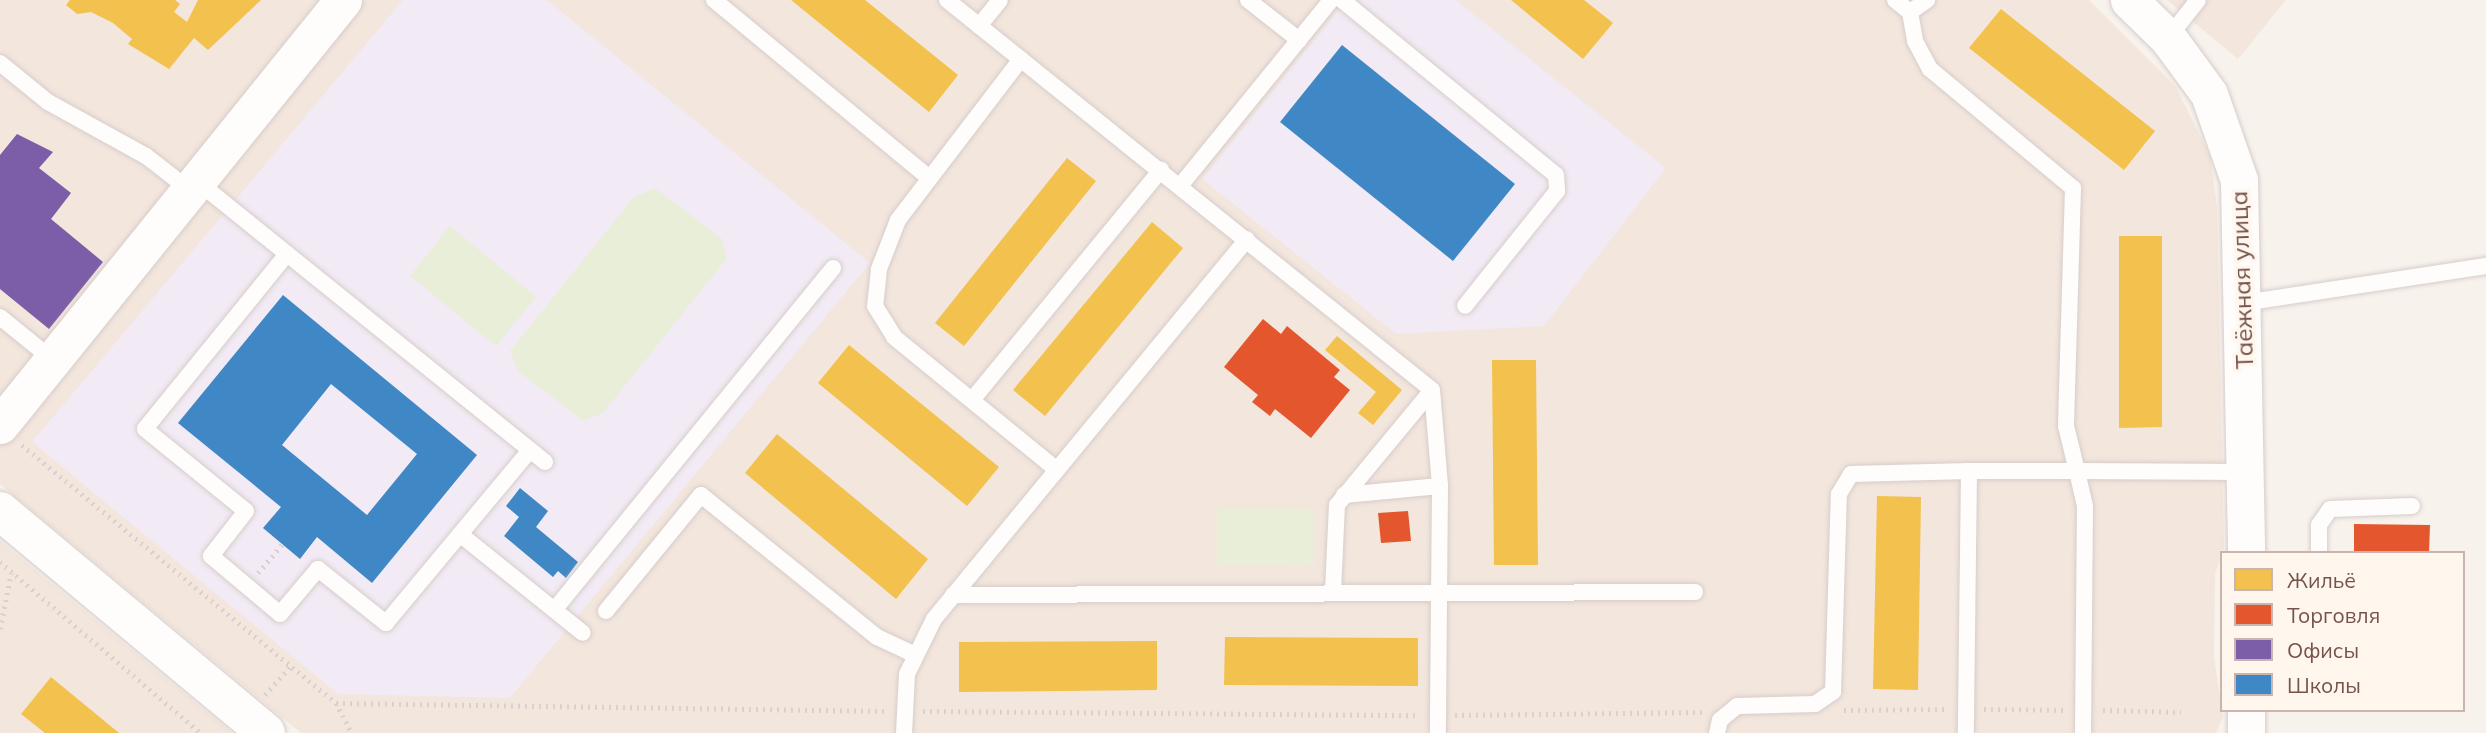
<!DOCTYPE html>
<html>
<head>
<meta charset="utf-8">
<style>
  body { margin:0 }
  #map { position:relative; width:2486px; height:733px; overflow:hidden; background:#f8f2ed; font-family:Mulish,sans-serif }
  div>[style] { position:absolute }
  .residential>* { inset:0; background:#f3e6dd }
  .education>* { inset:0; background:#f2eaf4 }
  .green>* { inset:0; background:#e8eed8 }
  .homes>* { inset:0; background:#f2c14e }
  .shops>* { inset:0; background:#e4572e }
  .offices>* { inset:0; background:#7b5ea7 }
  .schools>* { inset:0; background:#3f88c5 }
  .path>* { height:4.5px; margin-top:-2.25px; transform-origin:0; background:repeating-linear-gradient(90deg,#dad1cf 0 2px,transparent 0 7px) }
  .roads { filter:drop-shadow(0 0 2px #d6cdca) drop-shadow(0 0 2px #d6cdca) }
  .service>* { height:16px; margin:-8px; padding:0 8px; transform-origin:8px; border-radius:8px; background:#fefdfc }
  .tertiary>* { height:37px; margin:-18.5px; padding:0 18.5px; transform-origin:18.5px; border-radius:18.5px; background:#fefdfc }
  .secondary>* { height:38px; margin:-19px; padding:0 19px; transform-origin:19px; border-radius:19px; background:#fefdfc }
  span { translate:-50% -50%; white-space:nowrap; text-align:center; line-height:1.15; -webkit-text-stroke:7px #fff6ee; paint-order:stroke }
  .street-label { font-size:24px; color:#77544b }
  .legend { position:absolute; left:2220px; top:551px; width:245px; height:161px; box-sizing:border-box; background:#fff6ee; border:2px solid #c9b5ad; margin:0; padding:9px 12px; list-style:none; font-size:21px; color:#77544b }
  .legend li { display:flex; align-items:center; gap:14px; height:35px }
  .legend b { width:35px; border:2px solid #c9b5ad }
</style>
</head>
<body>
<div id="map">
  <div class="residential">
    <i style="clip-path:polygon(0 0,2089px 0,2176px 87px,2210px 156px,2217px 207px,2224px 548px,2215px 574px,2214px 657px,2223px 717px,2216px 733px,301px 733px,0 484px)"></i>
    <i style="clip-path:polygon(2167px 0,2286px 0,2238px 59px)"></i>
    <i style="clip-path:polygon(0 541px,232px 733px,0 733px)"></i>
  </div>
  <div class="education">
    <i style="clip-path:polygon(403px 0,547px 0,870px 263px,510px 698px,338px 694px,32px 442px)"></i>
    <i style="clip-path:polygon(1346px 0,1456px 0,1666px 168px,1544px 326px,1396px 334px,1202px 179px)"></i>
  </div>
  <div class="green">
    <i style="clip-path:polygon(655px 188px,722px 239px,727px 258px,603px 413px,583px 421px,518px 371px,510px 351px,634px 197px)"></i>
    <i style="clip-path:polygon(450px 226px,536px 297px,496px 346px,410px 276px)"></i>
    <i style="clip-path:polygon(1218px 508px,1314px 509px,1314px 566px,1217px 565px)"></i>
  </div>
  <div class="homes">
    <i style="clip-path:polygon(70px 0,175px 0,180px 4px,174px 12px,187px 22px,198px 0,261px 0,208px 50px,194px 38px,169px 69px,128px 44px,132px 39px,113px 23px,91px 12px,77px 14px,66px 5px)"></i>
    <i style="clip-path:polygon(791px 0,865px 0,958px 75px,929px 112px)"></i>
    <i style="clip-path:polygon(1511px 0,1584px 0,1613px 23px,1583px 59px)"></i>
    <i style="clip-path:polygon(2001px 9px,2155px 131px,2124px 170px,1969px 48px)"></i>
    <i style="clip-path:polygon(1067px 158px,1096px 181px,964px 346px,935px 323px)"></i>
    <i style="clip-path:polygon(1152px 222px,1183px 248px,1045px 416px,1013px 390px)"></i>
    <i style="clip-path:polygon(2119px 236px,2162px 236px,2162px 427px,2119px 428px)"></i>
    <i style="clip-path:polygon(1337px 336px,1402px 390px,1373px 425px,1358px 413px,1376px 392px,1325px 350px)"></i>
    <i style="clip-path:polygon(849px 345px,999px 467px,967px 506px,818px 383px)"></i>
    <i style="clip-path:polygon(1492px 360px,1536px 360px,1538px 565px,1494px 565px)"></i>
    <i style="clip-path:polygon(777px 434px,928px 559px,896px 599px,745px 473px)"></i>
    <i style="clip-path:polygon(1877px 496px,1921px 497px,1918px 690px,1873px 689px)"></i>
    <i style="clip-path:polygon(1225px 637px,1418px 638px,1418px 686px,1224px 685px)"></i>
    <i style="clip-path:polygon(1157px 641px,1157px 690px,959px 692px,959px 642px)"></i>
    <i style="clip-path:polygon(51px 677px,119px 733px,45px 733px,21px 714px)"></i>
  </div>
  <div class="shops">
    <i style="clip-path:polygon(1263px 319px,1281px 334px,1287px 326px,1340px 370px,1334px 377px,1350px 390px,1311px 438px,1275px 409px,1270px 416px,1252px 402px,1258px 395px,1224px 367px)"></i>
    <i style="clip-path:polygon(1408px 511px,1411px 541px,1381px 543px,1378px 513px)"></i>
    <i style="clip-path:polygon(2354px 524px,2430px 525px,2429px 553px,2354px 553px)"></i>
  </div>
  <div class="offices">
    <i style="clip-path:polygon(17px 134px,53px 152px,39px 168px,71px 193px,51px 219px,103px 262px,49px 329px,0 289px,0 155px)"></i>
  </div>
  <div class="schools">
    <i style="clip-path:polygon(1342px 45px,1515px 184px,1453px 261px,1280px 122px)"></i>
    <i style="clip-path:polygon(evenodd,283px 295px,477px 455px,372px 583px,317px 537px,300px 559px,263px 528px,281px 507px,178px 423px,283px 295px,331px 384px,417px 454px,367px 515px,282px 445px,331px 384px)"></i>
    <i style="clip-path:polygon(520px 488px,548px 511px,536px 527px,578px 562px,566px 578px,558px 571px,553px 577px,504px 536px,519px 517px,506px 506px)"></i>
  </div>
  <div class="path">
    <i style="left:22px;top:445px;width:406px;rotate:39.4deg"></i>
    <i style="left:336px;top:703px;width:551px;rotate:0.83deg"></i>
    <i style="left:0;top:562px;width:264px;rotate:40.4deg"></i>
    <i style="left:258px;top:573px;width:38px;rotate:-50deg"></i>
    <i style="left:0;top:629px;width:57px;rotate:-78.9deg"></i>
    <i style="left:265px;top:695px;width:38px;rotate:-49deg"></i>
    <i style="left:336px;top:703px;width:34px;rotate:62deg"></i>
    <i style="left:1984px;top:709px;width:82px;rotate:0.7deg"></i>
    <i style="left:1844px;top:710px;width:103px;rotate:-0.6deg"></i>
    <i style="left:2103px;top:710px;width:78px;rotate:1.5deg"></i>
    <i style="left:923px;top:711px;width:496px;rotate:0.5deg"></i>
    <i style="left:1455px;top:715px;width:247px;rotate:-0.7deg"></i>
  </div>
  <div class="roads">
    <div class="service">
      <i style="left:714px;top:0;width:276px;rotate:39.6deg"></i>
      <i style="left:947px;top:0;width:622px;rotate:38.8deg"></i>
      <i style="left:1432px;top:390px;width:96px;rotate:85.2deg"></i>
      <i style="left:1440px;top:486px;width:247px;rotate:90.5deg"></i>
      <i style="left:1248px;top:0;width:65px;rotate:38.1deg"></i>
      <i style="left:1342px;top:0;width:276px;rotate:39.3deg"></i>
      <i style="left:1556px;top:175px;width:16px;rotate:86deg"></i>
      <i style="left:1557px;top:191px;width:147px;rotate:128.7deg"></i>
      <i style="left:1895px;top:0;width:19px;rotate:39deg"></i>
      <i style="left:1910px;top:12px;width:21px;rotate:-35deg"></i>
      <i style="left:1910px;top:12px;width:29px;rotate:80deg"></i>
      <i style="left:1915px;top:41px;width:32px;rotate:62deg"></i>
      <i style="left:1930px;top:69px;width:186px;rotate:39.8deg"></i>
      <i style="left:2073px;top:188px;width:238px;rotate:91.7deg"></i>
      <i style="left:2066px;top:426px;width:46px;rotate:76.3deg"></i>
      <i style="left:2077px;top:471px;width:108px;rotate:180deg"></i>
      <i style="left:1969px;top:471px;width:262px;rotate:90.7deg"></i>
      <i style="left:979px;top:26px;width:33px;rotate:-51deg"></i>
      <i style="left:2168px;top:38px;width:48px;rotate:-51.7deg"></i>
      <i style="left:1021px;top:59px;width:203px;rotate:127.4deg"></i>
      <i style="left:898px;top:220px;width:53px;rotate:111.2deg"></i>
      <i style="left:879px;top:269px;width:37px;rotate:96deg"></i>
      <i style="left:875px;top:306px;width:36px;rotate:58deg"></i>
      <i style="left:894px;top:337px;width:210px;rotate:39.2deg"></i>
      <i style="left:0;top:63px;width:62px;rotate:39.1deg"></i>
      <i style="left:48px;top:102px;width:112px;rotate:28.9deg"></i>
      <i style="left:146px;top:156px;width:57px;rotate:37.9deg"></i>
      <i style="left:198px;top:182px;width:446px;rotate:38.9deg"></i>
      <i style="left:1180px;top:186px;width:240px;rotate:-50.9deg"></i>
      <i style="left:287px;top:254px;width:225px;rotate:129.1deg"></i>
      <i style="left:145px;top:429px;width:130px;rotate:39.1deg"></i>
      <i style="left:246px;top:511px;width:57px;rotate:127.9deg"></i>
      <i style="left:211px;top:556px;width:90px;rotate:40deg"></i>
      <i style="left:280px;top:614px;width:59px;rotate:-49.8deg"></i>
      <i style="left:318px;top:569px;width:87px;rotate:38.5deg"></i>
      <i style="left:386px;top:623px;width:225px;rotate:-50.2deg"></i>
      <i style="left:2244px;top:303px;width:245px;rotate:-8.7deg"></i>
      <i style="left:0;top:317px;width:68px;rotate:39.1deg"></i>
      <i style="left:972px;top:400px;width:298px;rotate:-50.6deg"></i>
      <i style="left:1344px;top:495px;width:96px;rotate:-5.4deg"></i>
      <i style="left:461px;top:535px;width:156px;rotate:38.8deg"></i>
      <i style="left:2319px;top:553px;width:28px;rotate:-90deg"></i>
      <i style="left:2319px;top:525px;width:19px;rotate:-55deg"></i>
      <i style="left:2330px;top:509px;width:82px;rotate:-2.1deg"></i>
      <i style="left:1333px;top:592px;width:87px;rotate:-87.4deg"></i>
      <i style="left:1337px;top:505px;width:149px;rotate:-50.4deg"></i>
      <i style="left:953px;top:595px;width:742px;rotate:-0.23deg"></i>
      <i style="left:555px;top:609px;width:440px;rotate:-50.8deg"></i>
      <i style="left:606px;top:611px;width:150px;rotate:-50.7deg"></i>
      <i style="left:701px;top:495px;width:226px;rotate:38.9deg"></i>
      <i style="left:877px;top:637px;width:40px;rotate:25deg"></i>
      <i style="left:904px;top:733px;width:59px;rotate:-87.1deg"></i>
      <i style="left:907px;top:674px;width:61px;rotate:-63.9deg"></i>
      <i style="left:934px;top:619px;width:492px;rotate:-50.5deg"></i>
      <i style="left:1717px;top:733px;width:13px;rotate:-77deg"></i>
      <i style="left:1720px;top:720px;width:22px;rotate:-39deg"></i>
      <i style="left:1737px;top:706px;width:78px;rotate:-1.5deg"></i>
      <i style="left:1815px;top:704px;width:22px;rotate:-34deg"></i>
      <i style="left:1833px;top:692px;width:198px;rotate:-88.3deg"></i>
      <i style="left:1839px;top:494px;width:23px;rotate:-59deg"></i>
      <i style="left:1851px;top:474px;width:118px;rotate:-1.5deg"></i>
      <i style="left:2083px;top:733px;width:227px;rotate:-89.5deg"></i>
      <i style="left:2085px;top:506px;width:36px;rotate:-103deg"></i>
      <i style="left:2077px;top:471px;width:168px;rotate:0.3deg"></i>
    </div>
    <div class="tertiary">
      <i style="left:2129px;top:0;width:54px;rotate:44.3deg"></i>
      <i style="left:2168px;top:38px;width:69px;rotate:53.8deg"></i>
      <i style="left:2209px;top:94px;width:91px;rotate:70.8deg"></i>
      <i style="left:2239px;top:180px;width:373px;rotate:88.9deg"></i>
      <i style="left:0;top:425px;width:546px;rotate:-51.09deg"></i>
      <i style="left:2246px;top:710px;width:23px;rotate:90deg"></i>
    </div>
    <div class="secondary">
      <i style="left:0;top:511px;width:346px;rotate:39.8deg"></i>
    </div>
  </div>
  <div class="street-label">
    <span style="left:2242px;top:280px;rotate:-92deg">Таёжная улица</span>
  </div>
  <ul class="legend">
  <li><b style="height:19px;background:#f2c14e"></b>Жильё</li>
  <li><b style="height:19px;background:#e4572e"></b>Торговля</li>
  <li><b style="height:19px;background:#7b5ea7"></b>Офисы</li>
  <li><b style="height:19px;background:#3f88c5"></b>Школы</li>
  </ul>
</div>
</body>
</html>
